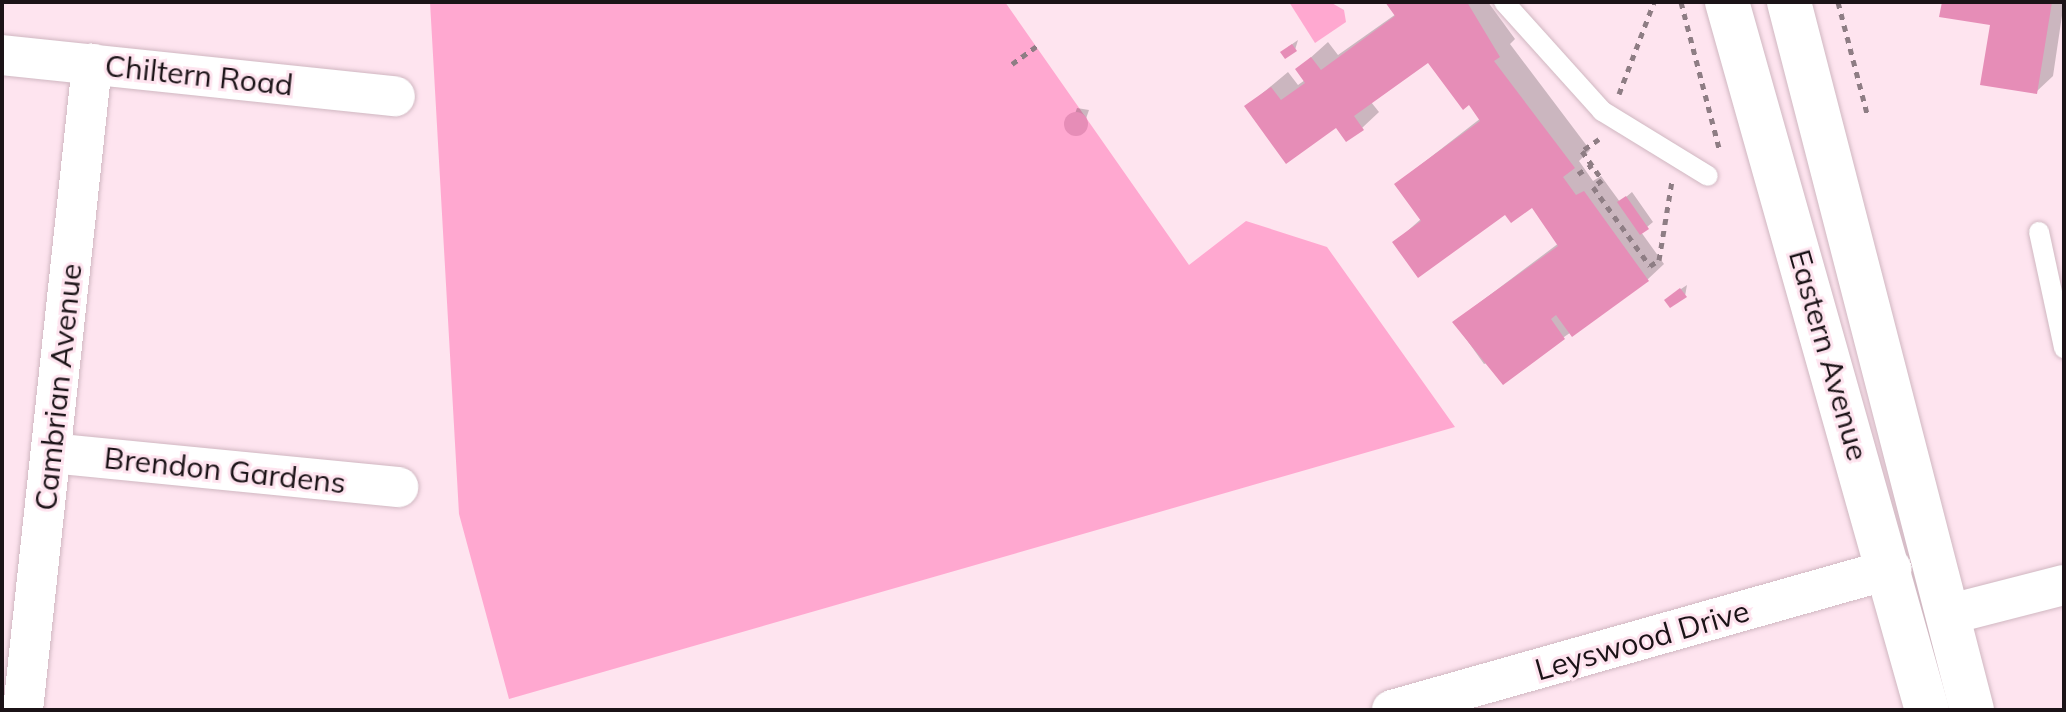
<!DOCTYPE html>
<html>
<head>
<meta charset="utf-8">
<style>
  body { margin:0 }
  #map { position:relative; width:2066px; height:712px; overflow:hidden; background:#fee4ef; font-family:Mulish,sans-serif }
  div>[style] { position:absolute }
  .green>* { inset:0; background:#ffa8d0 }
  .shadow>* { inset:0; background:#0003 }
  .building>* { inset:0; background:#e68db7 }
  .round { border-radius:50% }
  .path>* { height:5px; margin-top:-2.5px; transform-origin:0; background:repeating-linear-gradient(90deg,#8e7d84 0 6px,transparent 0 12px) }
  .roads { filter:drop-shadow(0 0 2px #d0b7c1) drop-shadow(0 0 2px #d0b7c1) }
  .lane>* { height:20px; margin:-10px; padding:0 10px; transform-origin:10px; border-radius:10px; background:#fff }
  .street>* { height:40px; margin:-20px; padding:0 20px; transform-origin:20px; border-radius:20px; background:#fff }
  .highway>* { height:44px; margin:-22px; padding:0 22px; transform-origin:22px; border-radius:22px; background:#fff }
  span { translate:-50% -50%; white-space:nowrap; text-align:center; line-height:1.15; -webkit-text-stroke:6px #fee4ef; paint-order:stroke }
  .street-label { font-size:30px; color:#1b1317 }
  .frame { position:absolute; inset:0; border:4px solid #1b1317; pointer-events:none }
</style>
</head>
<body>
<div id="map">
  <div class="green">
    <i style="clip-path:polygon(430px 2px,1005px 2px,1189px 265px,1246px 221px,1327px 247px,1455px 427px,509px 699px,459px 514px)"></i>
    <i style="clip-path:polygon(1330px 2px,1344px 10px,1346px 22px,1315px 43px,1289px 2px)"></i>
  </div>
  <div class="shadow">
    <i style="clip-path:polygon(1387px 2px,1488px 2px,1515px 39px,1510px 44px,1590px 150px,1579px 161px,1593px 181px,1601px 176px,1620px 202px,1632px 192px,1653px 222px,1641px 232px,1664px 264px,1647px 280px,1564px 337px,1484px 364px,1454px 322px,1559px 243px,1532px 206px,1395px 242px,1421px 219px,1396px 184px,1481px 118px,1429px 60px,1371px 102px,1379px 112px,1362px 128px,1247px 106px,1288px 72px,1298px 85px,1305px 80px,1298px 69px,1328px 42px,1338px 55px,1396px 14px)"></i>
    <i style="clip-path:polygon(1944px 2px,2064px 2px,2053px 76px,2036px 92px,1992px 24px)"></i>
    <i style="clip-path:polygon(1298px 40px,1295px 50px,1288px 47px)"></i>
    <i style="clip-path:polygon(1077px 108px,1089px 110px,1081px 133px,1069px 131px)"></i>
    <i style="clip-path:polygon(1687px 285px,1685px 296px,1672px 295px)"></i>
  </div>
  <div class="building">
    <i style="clip-path:polygon(1385px 2px,1467px 2px,1500px 57px,1494px 61px,1575px 168px,1563px 177px,1576px 195px,1584px 191px,1649px 281px,1572px 337px,1556px 315px,1551px 319px,1565px 339px,1503px 385px,1452px 322px,1558px 246px,1532px 208px,1511px 223px,1505px 215px,1418px 278px,1392px 242px,1421px 221px,1394px 184px,1480px 121px,1469px 105px,1463px 110px,1428px 63px,1354px 116px,1364px 130px,1346px 142px,1336px 128px,1286px 164px,1244px 106px,1271px 87px,1281px 100px,1305px 83px,1295px 69px,1311px 57px,1321px 70px,1395px 16px)"></i>
    <i style="clip-path:polygon(1942px 2px,2052px 2px,2037px 94px,1980px 85px,1990px 25px,1939px 17px)"></i>
    <i style="clip-path:polygon(1292px 44px,1297px 51px,1285px 59px,1280px 52px)"></i>
    <i class="round" style="left:1064px;top:112px;width:24px;height:24px"></i>
    <i style="clip-path:polygon(1626px 196px,1649px 229px,1640px 235px,1617px 202px)"></i>
    <i style="clip-path:polygon(1680px 288px,1687px 297px,1670px 308px,1664px 300px)"></i>
  </div>
  <div class="path">
    <i style="left:1681px;top:2px;width:155px;rotate:75.4deg"></i>
    <i style="left:1838px;top:2px;width:119px;rotate:75.4deg"></i>
    <i style="left:1012px;top:64px;width:34px;rotate:-36deg"></i>
    <i style="left:1619px;top:94px;width:98px;rotate:-69.2deg"></i>
    <i style="left:1599px;top:139px;width:21px;rotate:145deg"></i>
    <i style="left:1582px;top:151px;width:35px;rotate:55deg"></i>
    <i style="left:1602px;top:180px;width:11px;rotate:142deg"></i>
    <i style="left:1593px;top:187px;width:97px;rotate:54.2deg"></i>
    <i style="left:1650px;top:266px;width:11px;rotate:-34deg"></i>
    <i style="left:1659px;top:260px;width:80px;rotate:-80.7deg"></i>
    <i style="left:1578px;top:174px;width:17px;rotate:-33deg"></i>
  </div>
  <div class="roads">
    <div class="lane">
      <i style="left:1504px;top:2px;width:147px;rotate:48deg"></i>
      <i style="left:1602px;top:111px;width:124px;rotate:31.5deg"></i>
      <i style="left:2039px;top:232px;width:119px;rotate:77.8deg"></i>
    </div>
    <div class="street">
      <i style="left:2px;top:55px;width:395px;rotate:6deg"></i>
      <i style="left:51px;top:453px;width:349px;rotate:5.6deg"></i>
      <i style="left:1947px;top:615px;width:121px;rotate:-14.4deg"></i>
      <i style="left:23px;top:710px;width:650px;rotate:-83.9deg"></i>
      <i style="left:1392px;top:710px;width:519px;rotate:-15.78deg"></i>
    </div>
    <div class="highway">
      <i style="left:1727px;top:2px;width:736px;rotate:74.23deg"></i>
      <i style="left:1789px;top:2px;width:731px;rotate:75.51deg"></i>
    </div>
  </div>
  <div class="street-label">
    <span style="left:199px;top:75px;rotate:6deg">Chiltern Road</span>
    <span style="left:1829px;top:355px;rotate:74deg">Eastern Avenue</span>
    <span style="left:58px;top:387px;rotate:-84deg">Cambrian Avenue</span>
    <span style="left:225px;top:470px;rotate:6deg">Brendon Gardens</span>
    <span style="left:1642px;top:640px;rotate:-16deg">Leyswood Drive</span>
  </div>
  <div class="frame"></div>
</div>
</body>
</html>
